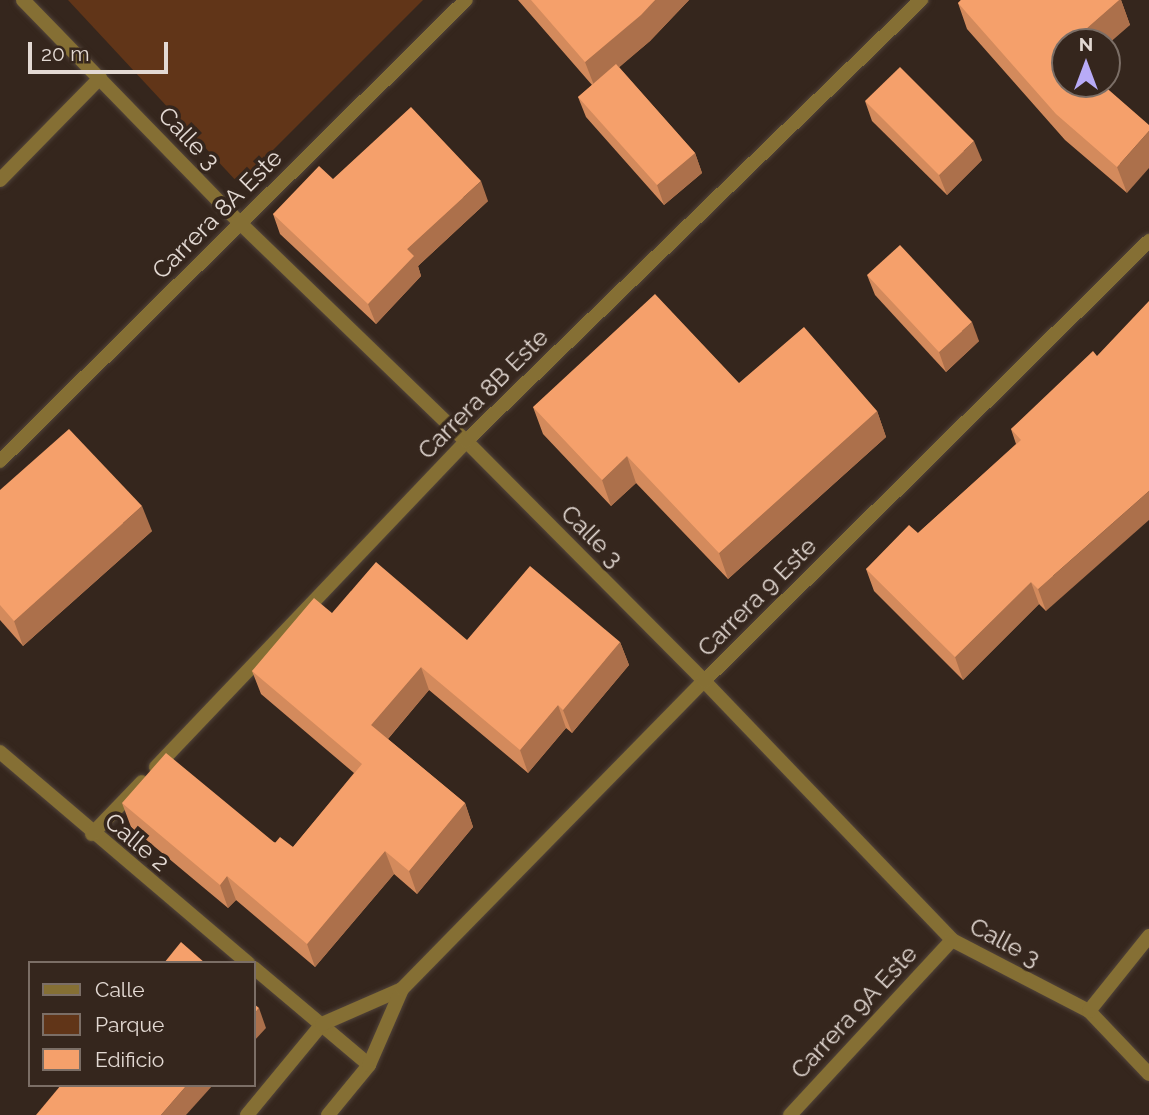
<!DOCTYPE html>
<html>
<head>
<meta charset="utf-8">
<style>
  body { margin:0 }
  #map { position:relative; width:1149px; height:1115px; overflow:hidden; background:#35261d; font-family:Raleway,sans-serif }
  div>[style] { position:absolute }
  .green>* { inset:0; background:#613518 }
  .roads { filter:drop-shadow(0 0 2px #51433a) drop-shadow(0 0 2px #51433a) }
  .street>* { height:14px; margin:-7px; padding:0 7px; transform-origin:7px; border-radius:7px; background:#856f34 }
  .wall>* { inset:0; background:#d38a5c }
  .shaded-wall>* { inset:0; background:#ac704b }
  .building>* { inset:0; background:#f5a06b }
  span { translate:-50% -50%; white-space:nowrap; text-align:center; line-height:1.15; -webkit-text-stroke:7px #35261d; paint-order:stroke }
  .street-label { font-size:24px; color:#e3d9d3 }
  .legend { position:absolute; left:28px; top:961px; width:228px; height:126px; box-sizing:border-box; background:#35261d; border:2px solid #7b6e66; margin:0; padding:9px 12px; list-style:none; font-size:21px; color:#e3d9d3 }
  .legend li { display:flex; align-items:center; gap:14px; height:35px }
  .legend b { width:35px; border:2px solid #7b6e66 }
  .north { position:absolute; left:1051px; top:28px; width:70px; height:70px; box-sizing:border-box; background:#35261d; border:2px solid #7b6e66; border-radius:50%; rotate:0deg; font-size:19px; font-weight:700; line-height:28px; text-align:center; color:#e3d9d3 }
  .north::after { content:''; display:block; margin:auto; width:24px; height:32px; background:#b8abf7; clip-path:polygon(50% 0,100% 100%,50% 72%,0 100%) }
  .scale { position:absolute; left:28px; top:42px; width:140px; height:32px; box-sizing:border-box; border:4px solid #e3d9d3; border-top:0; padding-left:9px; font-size:21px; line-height:24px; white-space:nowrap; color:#e3d9d3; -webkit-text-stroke:5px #35261d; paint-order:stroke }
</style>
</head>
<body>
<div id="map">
  <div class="green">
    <i style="clip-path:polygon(68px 0,423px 0,239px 184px)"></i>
  </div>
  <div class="roads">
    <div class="street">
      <i style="left:23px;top:0;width:311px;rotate:45.8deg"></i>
      <i style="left:240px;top:223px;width:314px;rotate:44deg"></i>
      <i style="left:466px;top:441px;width:338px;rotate:45.2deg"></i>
      <i style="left:704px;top:681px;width:359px;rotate:46.2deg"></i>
      <i style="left:952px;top:940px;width:154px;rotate:27.4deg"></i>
      <i style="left:1089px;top:1011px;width:87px;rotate:46.4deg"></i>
      <i style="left:0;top:180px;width:143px;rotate:-45.6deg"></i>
      <i style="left:0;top:461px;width:655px;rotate:-44.69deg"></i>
      <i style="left:0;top:752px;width:326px;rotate:40.4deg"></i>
      <i style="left:156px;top:767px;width:450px;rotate:-46.4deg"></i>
      <i style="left:466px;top:441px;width:634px;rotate:-44.1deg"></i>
      <i style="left:92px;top:834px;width:72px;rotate:-46.1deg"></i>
      <i style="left:254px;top:968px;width:150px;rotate:40.1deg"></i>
      <i style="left:1089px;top:1011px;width:96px;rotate:-51.3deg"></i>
      <i style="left:247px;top:1115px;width:118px;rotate:-50.5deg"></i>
      <i style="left:322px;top:1024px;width:87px;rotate:-23.6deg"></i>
      <i style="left:328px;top:1115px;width:65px;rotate:-50.6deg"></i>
      <i style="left:369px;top:1065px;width:83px;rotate:-66.5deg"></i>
      <i style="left:402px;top:989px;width:431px;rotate:-45.6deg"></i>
      <i style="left:704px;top:681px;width:626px;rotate:-44.68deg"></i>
      <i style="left:790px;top:1115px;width:238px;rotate:-47.2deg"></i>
    </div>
  </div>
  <div class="wall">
    <i style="clip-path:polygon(518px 0,689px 0,650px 41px,619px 67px,695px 153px,702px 173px,664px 205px,586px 117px,578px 97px,592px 85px)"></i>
    <i style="clip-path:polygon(961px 0,1121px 0,1130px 25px,1065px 42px,1065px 84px,1102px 84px,1127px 193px,1065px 140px,967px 29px,958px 3px)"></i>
    <i style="clip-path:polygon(865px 101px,982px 160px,947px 195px,872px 121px)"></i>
    <i style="clip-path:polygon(333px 179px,488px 201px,418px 266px,421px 276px,376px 324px,280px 234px,273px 214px)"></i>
    <i style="clip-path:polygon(867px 275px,979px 341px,946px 372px,875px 295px)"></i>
    <i style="clip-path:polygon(1097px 356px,1046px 611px,1039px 604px,963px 680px,874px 591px,866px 569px,918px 533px,1016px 444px,1011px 429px)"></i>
    <i style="clip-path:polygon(739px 383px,877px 411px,886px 437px,728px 579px,636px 483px,611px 506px,543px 434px,533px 407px)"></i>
    <i style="clip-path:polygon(0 490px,152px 531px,23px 646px,0 620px)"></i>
    <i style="clip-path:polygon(332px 613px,467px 640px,620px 642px,629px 665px,572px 733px,566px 728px,528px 773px,429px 690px,388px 739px,465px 803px,473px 827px,417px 894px,394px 874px,315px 967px,236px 900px,228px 908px,131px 827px,122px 803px,293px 847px,354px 773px,261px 694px,252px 671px)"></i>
  </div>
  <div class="shaded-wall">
    <i style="clip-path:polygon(655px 0,689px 0,650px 41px,595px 88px,585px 62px)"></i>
    <i style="clip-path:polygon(1119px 0,1121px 0,1130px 25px,1107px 45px,1107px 42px,1071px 42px)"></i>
    <i style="clip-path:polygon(1149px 131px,1149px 168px,1127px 193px,1117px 167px)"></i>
    <i style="clip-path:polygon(974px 141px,982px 160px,947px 195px,939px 175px)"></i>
    <i style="clip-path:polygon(695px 153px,702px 173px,664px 205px,657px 185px)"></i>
    <i style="clip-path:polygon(481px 181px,488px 201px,418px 266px,421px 276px,376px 324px,368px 304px,407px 249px)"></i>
    <i style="clip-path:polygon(972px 322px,979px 341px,946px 372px,939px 352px)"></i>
    <i style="clip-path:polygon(877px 411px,886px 437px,728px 579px,719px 553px)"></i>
    <i style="clip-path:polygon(627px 456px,636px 483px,611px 506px,602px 480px)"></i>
    <i style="clip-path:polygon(1149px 491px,1149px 520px,1046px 611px,1038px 589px)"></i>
    <i style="clip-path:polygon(142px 506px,152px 531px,23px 646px,14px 621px)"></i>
    <i style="clip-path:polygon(1031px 582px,1039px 604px,963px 680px,955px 657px)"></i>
    <i style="clip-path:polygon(620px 642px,629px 665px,572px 733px,563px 710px)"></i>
    <i style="clip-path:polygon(421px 667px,429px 690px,380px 748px,371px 725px)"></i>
    <i style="clip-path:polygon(558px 705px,566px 728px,528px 773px,520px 750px)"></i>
    <i style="clip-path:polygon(465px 803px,473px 827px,417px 894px,409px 871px)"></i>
    <i style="clip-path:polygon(385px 851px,394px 874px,315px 967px,307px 944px)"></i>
    <i style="clip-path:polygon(227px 876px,236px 900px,228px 908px,220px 885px)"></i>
    <i style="clip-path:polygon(259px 1008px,266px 1028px,254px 1041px,254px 1014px)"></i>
    <i style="clip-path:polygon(187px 1085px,213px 1085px,186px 1115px,161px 1115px)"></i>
  </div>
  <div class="building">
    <i style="clip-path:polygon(531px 0,655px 0,641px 15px,585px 62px)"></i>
    <i style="clip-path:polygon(961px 0,1119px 0,1071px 42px,1065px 42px,1065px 47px,1063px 49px,1065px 51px,1065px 84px,1102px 84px,1149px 125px,1149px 131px,1117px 167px,1056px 114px,958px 3px)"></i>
    <i style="clip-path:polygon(616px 64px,695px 153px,657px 185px,578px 97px)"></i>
    <i style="clip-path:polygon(900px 67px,974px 141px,939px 175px,865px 101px)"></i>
    <i style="clip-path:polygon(411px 107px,481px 181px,407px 249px,414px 256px,368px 304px,273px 214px,319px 166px,333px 179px)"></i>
    <i style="clip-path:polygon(900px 245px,972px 322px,939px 352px,867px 275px)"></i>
    <i style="clip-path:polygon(655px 294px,739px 383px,804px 327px,877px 411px,719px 553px,627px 456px,602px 480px,533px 407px)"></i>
    <i style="clip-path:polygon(1149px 301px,1149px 491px,1038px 589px,1031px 582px,955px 657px,866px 569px,909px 525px,918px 533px,1021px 440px,1011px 429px,1093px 351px,1097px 356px)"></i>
    <i style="clip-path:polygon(69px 429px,142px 506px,14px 621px,0 605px,0 490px)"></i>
    <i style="clip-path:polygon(376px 562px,467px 640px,530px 566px,620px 642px,563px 710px,558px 705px,520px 750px,421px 667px,371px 725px,465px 803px,409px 871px,385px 851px,307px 944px,227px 876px,220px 885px,122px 803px,166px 753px,275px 843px,280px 837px,293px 847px,362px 764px,252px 671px,314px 598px,332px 613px)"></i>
    <i style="clip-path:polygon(181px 942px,205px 963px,164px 963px)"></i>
    <i style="clip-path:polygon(254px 1004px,259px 1008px,254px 1014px)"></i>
    <i style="clip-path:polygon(61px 1085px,187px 1085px,161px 1115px,36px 1115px)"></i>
  </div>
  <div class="street-label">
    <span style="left:189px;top:138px;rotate:46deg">Calle 3</span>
    <span style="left:217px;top:214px;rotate:-45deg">Carrera 8A Este</span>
    <span style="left:483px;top:394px;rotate:-45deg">Carrera 8B Este</span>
    <span style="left:592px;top:536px;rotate:45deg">Calle 3</span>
    <span style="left:757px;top:597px;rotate:-45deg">Carrera 9 Este</span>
    <span style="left:137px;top:842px;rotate:40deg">Calle 2</span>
    <span style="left:1005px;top:942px;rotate:28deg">Calle 3</span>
    <span style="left:854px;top:1012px;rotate:-47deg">Carrera 9A Este</span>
  </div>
  <ul class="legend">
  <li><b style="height:9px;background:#856f34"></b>Calle</li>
  <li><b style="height:19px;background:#613518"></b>Parque</li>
  <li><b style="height:19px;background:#f5a06b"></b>Edificio</li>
  </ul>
  <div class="north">N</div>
  <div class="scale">20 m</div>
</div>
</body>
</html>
